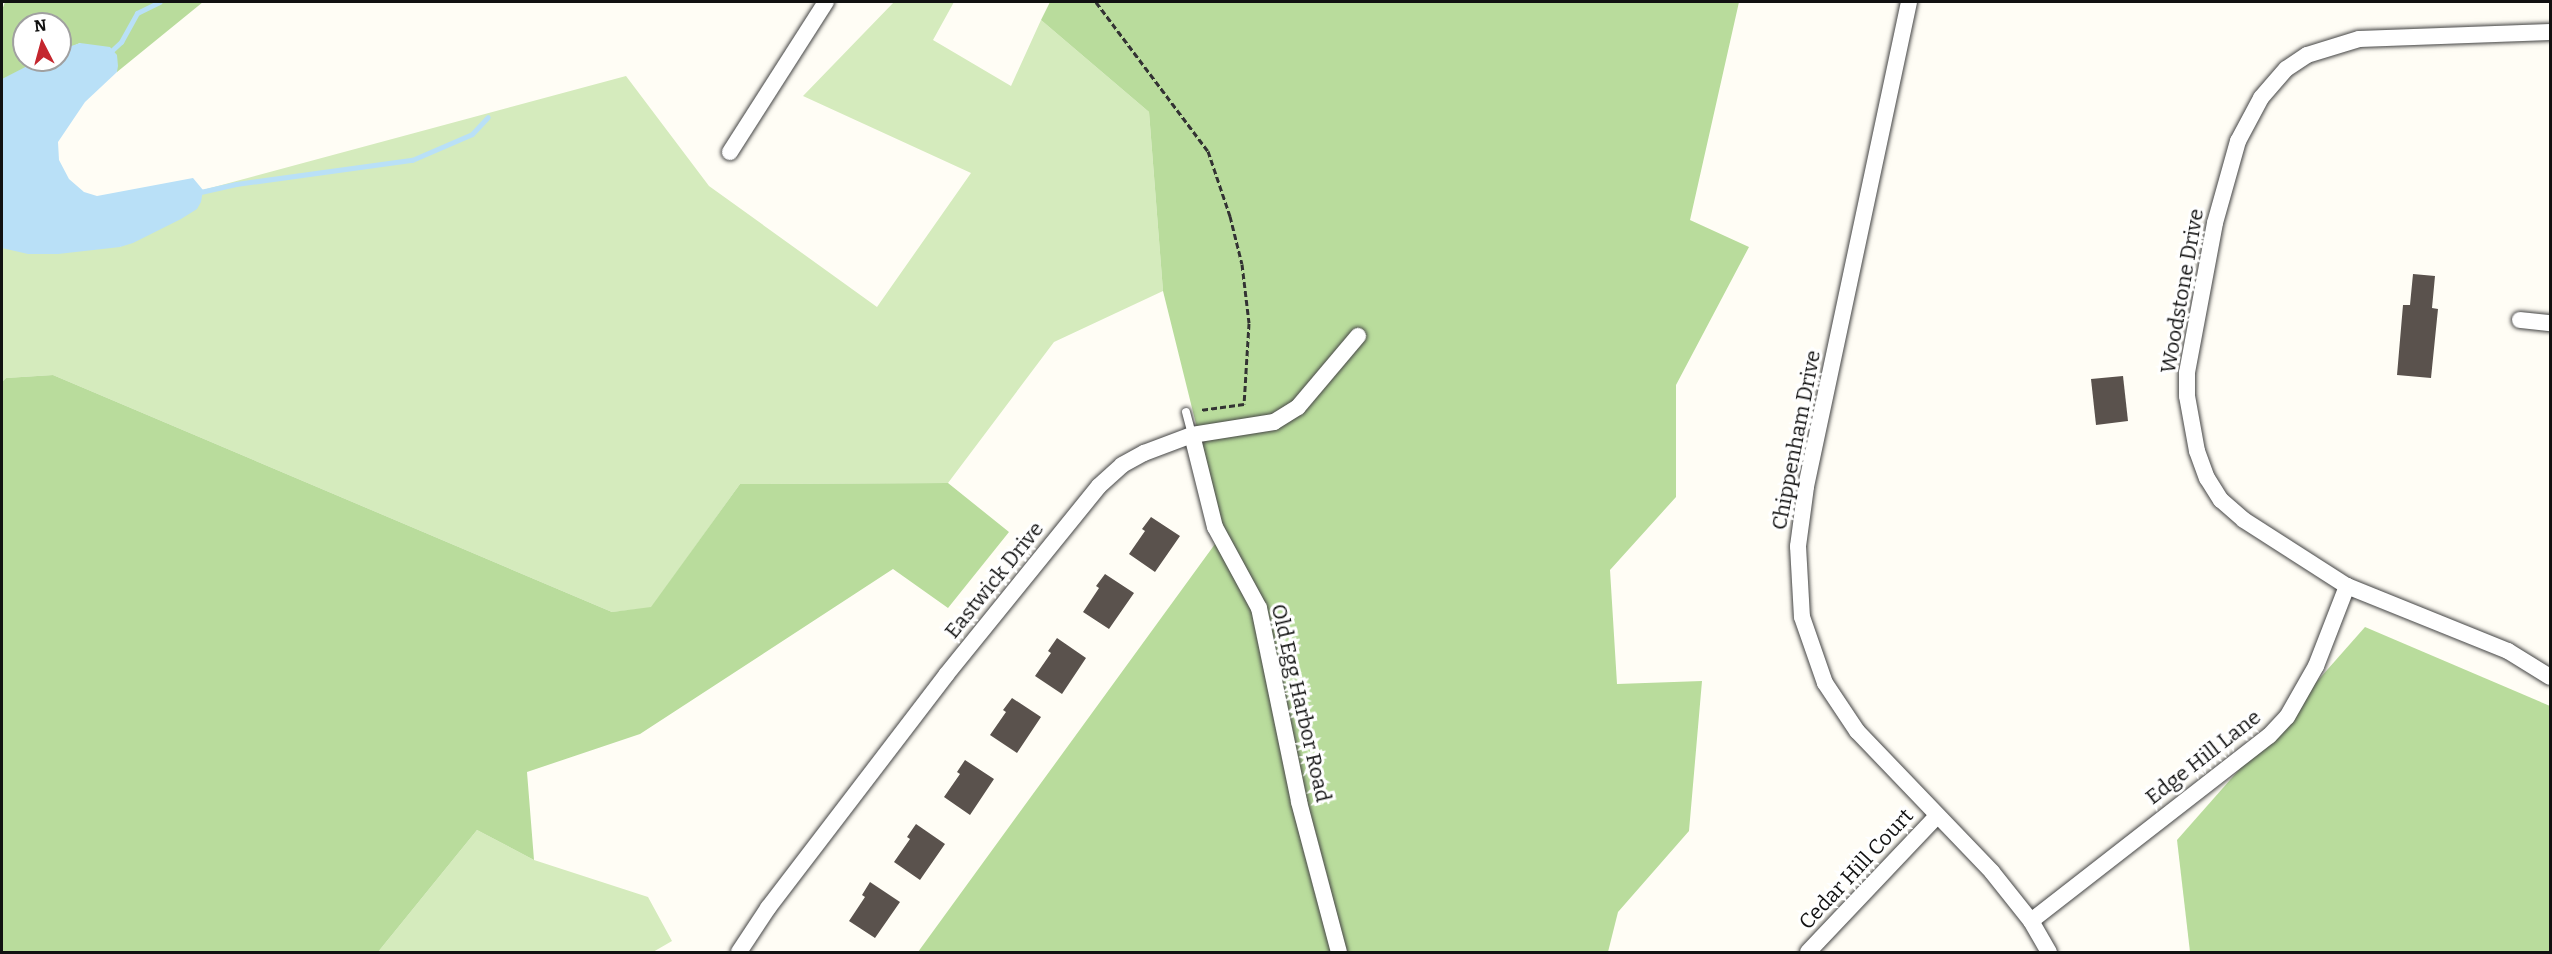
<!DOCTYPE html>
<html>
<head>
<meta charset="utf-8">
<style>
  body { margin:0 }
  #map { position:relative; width:2552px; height:954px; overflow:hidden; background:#fffdf5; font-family:Bitter,serif }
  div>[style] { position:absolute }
  .green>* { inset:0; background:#d5ebbd }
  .forest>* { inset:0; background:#b9dc9c }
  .water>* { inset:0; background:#b9e0f7 }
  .stream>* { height:5px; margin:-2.5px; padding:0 2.5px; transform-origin:2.5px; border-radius:2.5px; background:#b9e0f7 }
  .building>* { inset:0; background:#5a524d }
  .path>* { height:3px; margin-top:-1.5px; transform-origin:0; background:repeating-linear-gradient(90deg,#333 0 6px,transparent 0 9px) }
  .roads { filter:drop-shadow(0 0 2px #444) drop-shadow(0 0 2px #444) }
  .service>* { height:8px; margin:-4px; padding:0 4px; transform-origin:4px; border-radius:4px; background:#fff }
  .minor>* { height:16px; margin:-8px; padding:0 8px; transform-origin:8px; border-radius:8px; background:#fff }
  span { translate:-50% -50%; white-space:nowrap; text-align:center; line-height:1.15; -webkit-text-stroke:6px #fff; paint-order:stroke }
  .street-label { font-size:21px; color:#111 }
  .frame { position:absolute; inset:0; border:3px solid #111; pointer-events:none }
  .north { position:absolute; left:12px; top:12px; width:60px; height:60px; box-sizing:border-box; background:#fff; border:2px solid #a0a0a0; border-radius:50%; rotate:354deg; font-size:16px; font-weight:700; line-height:24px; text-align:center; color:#111 }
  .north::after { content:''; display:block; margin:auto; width:21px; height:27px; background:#c4262e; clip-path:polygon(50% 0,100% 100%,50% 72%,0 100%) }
</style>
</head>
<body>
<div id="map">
  <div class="green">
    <i style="clip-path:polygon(894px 2px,954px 2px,933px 40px,1011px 86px,1041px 20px,1149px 112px,1163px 291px,1054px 342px,948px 483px,740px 484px,651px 608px,612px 612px,53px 375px,6px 378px,2px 382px,2px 248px,120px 247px,203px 190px,626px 76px,709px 186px,877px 307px,971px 173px,803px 96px)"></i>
    <i style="clip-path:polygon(477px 830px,534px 860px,648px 897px,672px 941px,653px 952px,378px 952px)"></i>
  </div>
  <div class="forest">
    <i style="clip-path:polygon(5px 2px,203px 2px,117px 72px,80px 43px,60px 52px,60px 24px,24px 24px,24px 60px,43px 60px,2px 80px,2px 10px)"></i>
    <i style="clip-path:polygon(1050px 2px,1739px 2px,1690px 220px,1749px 247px,1676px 385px,1676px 497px,1610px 570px,1617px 684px,1702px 681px,1689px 831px,1618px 912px,1608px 952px,918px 952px,1223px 533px,1163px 291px,1149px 112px,1041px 20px)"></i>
    <i style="clip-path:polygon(53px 375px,612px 612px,651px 607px,740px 484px,948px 483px,1009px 532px,948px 608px,893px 569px,640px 734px,527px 772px,534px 860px,477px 830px,378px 952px,2px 952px,2px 382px,6px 378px)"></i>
    <i style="clip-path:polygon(2365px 627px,2550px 706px,2550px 952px,2190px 952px,2177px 840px)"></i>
  </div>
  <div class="water">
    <i style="clip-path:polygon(80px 43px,110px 47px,117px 55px,118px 66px,117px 72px,85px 102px,58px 142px,59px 160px,69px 179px,84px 192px,97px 196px,193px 178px,203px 190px,201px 202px,197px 209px,181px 219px,133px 243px,120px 247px,58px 254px,28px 254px,2px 248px,2px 79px,39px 60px,60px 60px,60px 50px)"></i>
  </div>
  <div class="stream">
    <i style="left:108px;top:54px;width:18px;rotate:-43deg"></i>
    <i style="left:121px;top:42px;width:33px;rotate:-61deg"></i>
    <i style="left:137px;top:13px;width:25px;rotate:-26deg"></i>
    <i style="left:196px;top:193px;width:41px;rotate:-12.7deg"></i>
    <i style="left:236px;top:184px;width:178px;rotate:-7.8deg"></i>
    <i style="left:412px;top:160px;width:65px;rotate:-23.4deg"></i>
    <i style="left:472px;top:134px;width:23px;rotate:-47deg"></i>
  </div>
  <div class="building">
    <i style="clip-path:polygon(2413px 274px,2435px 276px,2432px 308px,2438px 309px,2431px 378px,2397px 375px,2403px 305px,2410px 305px)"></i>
    <i style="clip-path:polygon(2123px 376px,2128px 421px,2096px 425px,2091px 379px)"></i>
    <i style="clip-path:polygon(1151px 517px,1180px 536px,1155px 572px,1129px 554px,1145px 531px,1142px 529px)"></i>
    <i style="clip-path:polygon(1105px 574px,1134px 593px,1109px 629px,1083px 612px,1099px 588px,1096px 586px)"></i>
    <i style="clip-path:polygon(1057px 638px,1086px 658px,1062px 694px,1035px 676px,1051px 653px,1048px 651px)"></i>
    <i style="clip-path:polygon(1012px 698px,1041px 717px,1017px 753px,990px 735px,1006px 712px,1003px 710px)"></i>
    <i style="clip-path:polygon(965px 760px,994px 779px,970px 815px,944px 797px,960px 774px,957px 772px)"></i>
    <i style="clip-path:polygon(916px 824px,945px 844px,920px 880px,894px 862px,910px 839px,907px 837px)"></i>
    <i style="clip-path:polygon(870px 882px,900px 902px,875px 938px,849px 921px,865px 897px,862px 895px)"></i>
  </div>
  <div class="path">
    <i style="left:1096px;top:2px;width:186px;rotate:53.1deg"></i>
    <i style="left:1208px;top:151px;width:69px;rotate:71.3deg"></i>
    <i style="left:1230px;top:216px;width:49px;rotate:76deg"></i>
    <i style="left:1242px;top:264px;width:59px;rotate:83.2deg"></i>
    <i style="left:1249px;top:323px;width:81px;rotate:93.5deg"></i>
    <i style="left:1244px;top:404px;width:44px;rotate:172.2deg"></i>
  </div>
  <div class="roads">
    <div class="service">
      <i style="left:1186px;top:412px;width:24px;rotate:75deg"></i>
    </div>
    <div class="minor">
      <i style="left:1909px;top:2px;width:496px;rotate:102deg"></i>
      <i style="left:1806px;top:487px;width:60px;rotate:97.7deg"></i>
      <i style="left:1798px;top:546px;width:71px;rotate:86.8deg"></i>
      <i style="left:1802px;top:617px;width:70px;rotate:70.8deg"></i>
      <i style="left:1825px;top:683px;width:58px;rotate:56.3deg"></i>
      <i style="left:1857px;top:731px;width:195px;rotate:46.2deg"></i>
      <i style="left:1992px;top:872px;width:63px;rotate:51.5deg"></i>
      <i style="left:2031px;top:921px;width:36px;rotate:60deg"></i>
      <i style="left:2550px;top:32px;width:191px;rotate:177.9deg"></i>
      <i style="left:2359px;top:39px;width:54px;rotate:162.9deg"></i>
      <i style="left:2307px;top:55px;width:25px;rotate:146deg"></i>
      <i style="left:2286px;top:69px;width:38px;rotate:131deg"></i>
      <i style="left:2261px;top:98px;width:49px;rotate:118.1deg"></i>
      <i style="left:2238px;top:141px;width:85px;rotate:105.7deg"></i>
      <i style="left:2215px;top:223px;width:153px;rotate:100.6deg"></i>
      <i style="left:2187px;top:373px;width:23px;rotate:90deg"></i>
      <i style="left:2187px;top:396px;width:56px;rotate:79.7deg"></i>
      <i style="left:2197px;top:451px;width:29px;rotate:70deg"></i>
      <i style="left:2207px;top:478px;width:26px;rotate:58deg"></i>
      <i style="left:2221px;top:500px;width:30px;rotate:41deg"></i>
      <i style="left:2244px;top:520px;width:122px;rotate:32.7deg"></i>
      <i style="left:2347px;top:586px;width:174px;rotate:22deg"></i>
      <i style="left:2508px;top:651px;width:49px;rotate:31.8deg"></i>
      <i style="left:730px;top:152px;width:178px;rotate:-57.4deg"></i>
      <i style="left:2520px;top:320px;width:30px;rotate:6deg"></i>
      <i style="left:1192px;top:435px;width:95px;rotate:76deg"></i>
      <i style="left:1215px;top:527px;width:92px;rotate:61.5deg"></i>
      <i style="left:1259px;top:608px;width:198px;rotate:78.3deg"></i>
      <i style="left:1299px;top:802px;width:155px;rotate:75.1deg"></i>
      <i style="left:2031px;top:921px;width:301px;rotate:-37.9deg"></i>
      <i style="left:2269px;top:736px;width:26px;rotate:-47deg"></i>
      <i style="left:2287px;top:717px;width:59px;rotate:-60.4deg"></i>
      <i style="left:2316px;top:666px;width:86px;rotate:-68.8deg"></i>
      <i style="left:739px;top:952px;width:53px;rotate:-56.6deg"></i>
      <i style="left:768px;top:908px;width:293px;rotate:-52.6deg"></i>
      <i style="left:946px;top:675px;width:243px;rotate:-51deg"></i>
      <i style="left:1099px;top:486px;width:31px;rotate:-42deg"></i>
      <i style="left:1122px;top:465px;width:25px;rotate:-29deg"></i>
      <i style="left:1144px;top:453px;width:51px;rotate:-20.6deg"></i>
      <i style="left:1192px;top:435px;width:83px;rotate:-9deg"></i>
      <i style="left:1274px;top:422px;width:28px;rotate:-32deg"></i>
      <i style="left:1298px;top:407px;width:93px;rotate:-49.8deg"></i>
      <i style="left:1808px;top:952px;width:187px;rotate:-46.5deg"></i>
    </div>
  </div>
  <div class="street-label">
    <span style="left:2182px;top:291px;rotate:-80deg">Woodstone Drive</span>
    <span style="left:1796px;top:440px;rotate:-79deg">Chippenham Drive</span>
    <span style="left:994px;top:580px;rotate:-51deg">Eastwick Drive</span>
    <span style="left:1301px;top:703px;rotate:77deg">Old Egg Harbor Road</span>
    <span style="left:2203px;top:757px;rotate:-38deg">Edge Hill Lane</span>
    <span style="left:1856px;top:869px;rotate:-47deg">Cedar Hill Court</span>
  </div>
  <div class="frame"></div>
  <div class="north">N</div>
</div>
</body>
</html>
